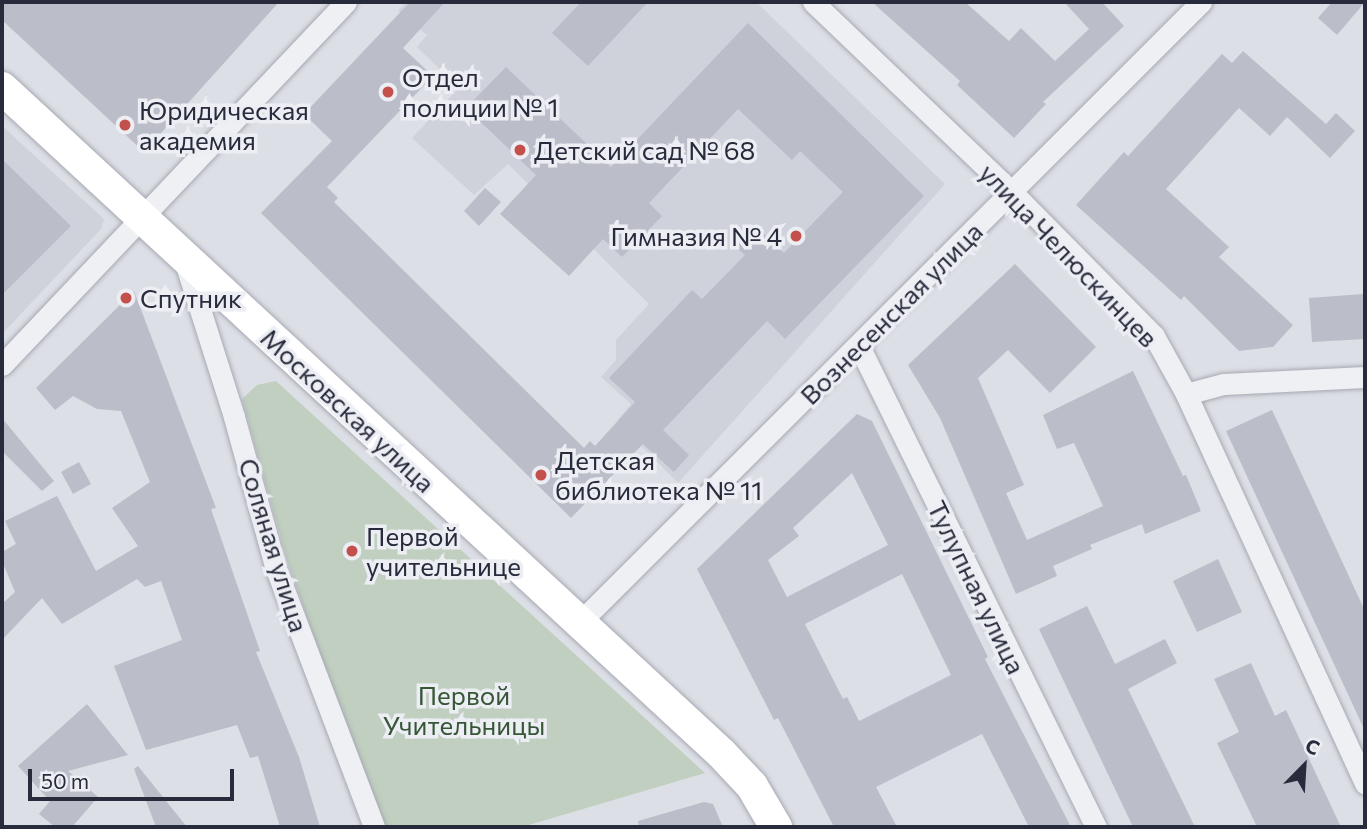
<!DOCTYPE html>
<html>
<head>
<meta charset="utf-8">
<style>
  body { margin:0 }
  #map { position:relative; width:1367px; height:829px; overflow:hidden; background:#dddfe6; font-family:Commissioner,sans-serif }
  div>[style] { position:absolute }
  .built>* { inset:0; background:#cfd1db }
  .green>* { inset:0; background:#c0cfbf }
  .building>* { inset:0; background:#bbbdc8 }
  .roads { filter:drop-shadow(0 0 2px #a7a9b3) drop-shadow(0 0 2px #a7a9b3) }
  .minor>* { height:21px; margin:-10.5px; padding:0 10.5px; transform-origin:10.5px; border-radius:10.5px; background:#eff0f4 }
  .secondary>* { height:32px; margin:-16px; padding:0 16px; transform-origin:16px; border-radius:16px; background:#fff }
  .dots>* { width:19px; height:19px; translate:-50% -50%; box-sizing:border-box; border:4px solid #eceef4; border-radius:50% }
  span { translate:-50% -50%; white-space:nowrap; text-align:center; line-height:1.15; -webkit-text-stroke:7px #eceef4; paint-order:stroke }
  .poi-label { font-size:26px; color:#282b3b }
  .left { translate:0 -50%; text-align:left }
  .right { translate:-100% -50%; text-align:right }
  .street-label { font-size:26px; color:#282b3b }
  .park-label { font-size:26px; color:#365636 }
  .frame { position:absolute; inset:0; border:4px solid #282b3b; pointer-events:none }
  .north { position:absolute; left:1269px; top:731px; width:70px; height:70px; -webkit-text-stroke:5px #eceef4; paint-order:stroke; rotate:24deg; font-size:19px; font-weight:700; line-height:28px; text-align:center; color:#282b3b }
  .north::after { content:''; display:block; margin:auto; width:24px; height:32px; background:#282b3b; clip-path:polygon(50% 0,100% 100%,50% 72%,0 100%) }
  .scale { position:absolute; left:28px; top:769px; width:206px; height:32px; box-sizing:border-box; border:4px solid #282b3b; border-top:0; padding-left:9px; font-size:21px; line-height:24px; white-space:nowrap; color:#282b3b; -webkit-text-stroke:5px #eceef4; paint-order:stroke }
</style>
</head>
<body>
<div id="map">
  <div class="built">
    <i style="clip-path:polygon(406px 2px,756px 2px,945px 184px,678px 483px,617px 421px,631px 404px,601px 377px,616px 360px,616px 340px,649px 304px,508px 164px,474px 195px,412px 138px,459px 88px,417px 47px,427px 35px,398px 11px)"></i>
    <i style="clip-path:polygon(2px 126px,104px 219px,101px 229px,2px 334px)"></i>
  </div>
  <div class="green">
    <i style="clip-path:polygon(276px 381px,705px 773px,522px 827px,381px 827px,287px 560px,242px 399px,257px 385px)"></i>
  </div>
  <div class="building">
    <i style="clip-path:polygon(2px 2px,279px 2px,144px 152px,2px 20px)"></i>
    <i style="clip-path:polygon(410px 2px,445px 2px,403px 48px,433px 76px,327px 187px,338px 198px,334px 202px,584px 448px,590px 441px,595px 446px,635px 402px,609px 378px,692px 290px,702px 299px,745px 255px,733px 245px,754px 224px,784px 253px,843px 192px,800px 151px,792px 160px,738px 109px,649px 203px,662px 216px,622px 257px,603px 239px,569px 276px,500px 214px,536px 175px,466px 108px,506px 67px,611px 167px,748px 23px,924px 196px,785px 339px,767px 321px,663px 430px,689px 455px,674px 472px,643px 444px,571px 518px,261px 213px,332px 141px,304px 114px)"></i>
    <i style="clip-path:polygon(581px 2px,648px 2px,588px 66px,552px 33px)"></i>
    <i style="clip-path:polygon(872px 2px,965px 2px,1009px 41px,1021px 28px,1055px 61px,1089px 29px,1064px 2px,1102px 2px,1124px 26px,1043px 102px,1046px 104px,1014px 138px,957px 85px,960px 81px)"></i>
    <i style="clip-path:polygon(1332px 2px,1365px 2px,1337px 35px,1318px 18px)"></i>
    <i style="clip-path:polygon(1243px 51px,1326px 124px,1336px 113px,1355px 131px,1330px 158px,1287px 117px,1270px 136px,1239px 108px,1166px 189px,1229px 247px,1219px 257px,1293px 325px,1273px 347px,1239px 351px,1184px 296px,1181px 300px,1076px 205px,1124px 152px,1128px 156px,1222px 54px,1232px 63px)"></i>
    <i style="clip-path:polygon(2px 159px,71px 226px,2px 295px)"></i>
    <i style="clip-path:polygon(485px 188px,501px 202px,479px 226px,464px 211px)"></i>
    <i style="clip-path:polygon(1015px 264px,1096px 347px,1050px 393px,1008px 350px,978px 378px,1024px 485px,1006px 493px,1027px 540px,1103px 506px,1074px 443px,1057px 449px,1043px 415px,1133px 371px,1183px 476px,1186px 475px,1201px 511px,1145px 534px,1142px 524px,1090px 545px,1092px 549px,1053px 566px,1057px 576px,1016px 594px,940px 418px,908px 365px)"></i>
    <i style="clip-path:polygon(134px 291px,216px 508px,211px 509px,260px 651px,256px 652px,299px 757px,320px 827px,280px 827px,258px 756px,250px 758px,237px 725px,146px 750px,114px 666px,182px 640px,161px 581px,145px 587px,137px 579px,62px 624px,42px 598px,2px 640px,2px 604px,15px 592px,2px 561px,2px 552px,16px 544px,5px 521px,57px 496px,96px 571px,138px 546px,112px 508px,150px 482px,121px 411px,97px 409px,73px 396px,55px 410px,36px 388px)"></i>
    <i style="clip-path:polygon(1363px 294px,1365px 339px,1312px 342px,1309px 298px)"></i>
    <i style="clip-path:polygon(1272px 410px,1365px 611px,1365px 731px,1226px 431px)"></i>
    <i style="clip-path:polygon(evenodd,857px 414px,872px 421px,988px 657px,985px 659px,1071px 827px,1029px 827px,982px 734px,876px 787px,897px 827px,834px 827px,778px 718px,774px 720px,697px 569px,857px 414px,852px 473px,888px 545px,787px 597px,768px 560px,799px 536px,793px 528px,852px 473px,857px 414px,902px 574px,951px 675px,859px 721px,847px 697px,843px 699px,805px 624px,902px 574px)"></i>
    <i style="clip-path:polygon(2px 418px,54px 481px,42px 491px,2px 451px)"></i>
    <i style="clip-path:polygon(79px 462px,91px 484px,73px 494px,61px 472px)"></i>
    <i style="clip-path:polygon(1218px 559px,1242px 612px,1197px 632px,1173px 581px)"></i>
    <i style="clip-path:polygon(1087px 606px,1115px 664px,1165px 639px,1177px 663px,1128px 689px,1195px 827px,1133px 827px,1039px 629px)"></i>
    <i style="clip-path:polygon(1251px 663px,1275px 716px,1286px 710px,1341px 827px,1257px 827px,1217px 743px,1239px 732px,1214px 679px)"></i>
    <i style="clip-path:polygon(87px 704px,128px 755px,68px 771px,98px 797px,72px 827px,55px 827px,39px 814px,50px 801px,18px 766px)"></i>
    <i style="clip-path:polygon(138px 766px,187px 827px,156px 827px,134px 769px)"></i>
    <i style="clip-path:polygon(704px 802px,713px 804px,723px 827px,639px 827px,638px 821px)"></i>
  </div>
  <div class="roads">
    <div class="minor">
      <i style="left:813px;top:2px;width:274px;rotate:43.7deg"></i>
      <i style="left:1011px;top:191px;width:204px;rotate:45.4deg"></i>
      <i style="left:1154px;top:336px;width:66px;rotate:61.1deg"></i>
      <i style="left:1186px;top:394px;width:429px;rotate:65.3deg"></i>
      <i style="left:184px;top:259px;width:166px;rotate:72.4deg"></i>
      <i style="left:234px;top:417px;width:155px;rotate:74.6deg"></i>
      <i style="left:275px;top:566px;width:279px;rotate:69.2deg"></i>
      <i style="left:859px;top:346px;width:536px;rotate:63.77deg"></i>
      <i style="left:2px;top:365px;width:500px;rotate:-46.54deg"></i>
      <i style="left:1186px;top:394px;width:39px;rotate:-15deg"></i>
      <i style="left:1224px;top:384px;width:141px;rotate:-2.8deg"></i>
      <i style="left:579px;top:623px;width:879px;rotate:-44.95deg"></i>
    </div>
    <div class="secondary">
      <i style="left:2px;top:88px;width:979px;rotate:42.77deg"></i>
      <i style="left:721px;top:753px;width:45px;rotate:46.8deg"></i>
      <i style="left:752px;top:786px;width:48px;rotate:59.7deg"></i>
    </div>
  </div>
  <div class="dots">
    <i style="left:388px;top:92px;background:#c3504a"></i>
    <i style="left:125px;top:125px;background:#c3504a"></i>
    <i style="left:520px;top:150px;background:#c3504a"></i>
    <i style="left:796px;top:236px;background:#c3504a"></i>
    <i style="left:126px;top:298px;background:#c3504a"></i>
    <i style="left:541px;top:475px;background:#c3504a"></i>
    <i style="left:352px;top:551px;background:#c3504a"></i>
  </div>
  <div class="poi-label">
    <span class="left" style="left:402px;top:92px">Отдел<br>полиции № 1</span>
    <span class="left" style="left:139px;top:125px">Юридическая<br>академия</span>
    <span class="left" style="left:534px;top:150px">Детский сад № 68</span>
    <span class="right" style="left:782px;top:236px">Гимназия № 4</span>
    <span class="left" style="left:140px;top:298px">Спутник</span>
    <span class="left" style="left:555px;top:475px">Детская<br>библиотека № 11</span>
    <span class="left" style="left:366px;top:551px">Первой<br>учительнице</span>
  </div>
  <div class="street-label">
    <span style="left:1069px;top:255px;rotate:46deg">улица Челюскинцев</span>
    <span style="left:891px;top:313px;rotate:-45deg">Вознесенская улица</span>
    <span style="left:348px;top:410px;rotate:43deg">Московская улица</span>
    <span style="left:274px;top:545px;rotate:73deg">Соляная улица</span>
    <span style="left:977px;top:587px;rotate:64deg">Тулупная улица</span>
  </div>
  <div class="park-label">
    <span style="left:464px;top:710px">Первой<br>Учительницы</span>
  </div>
  <div class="frame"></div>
  <div class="north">С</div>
  <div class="scale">50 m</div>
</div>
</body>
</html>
